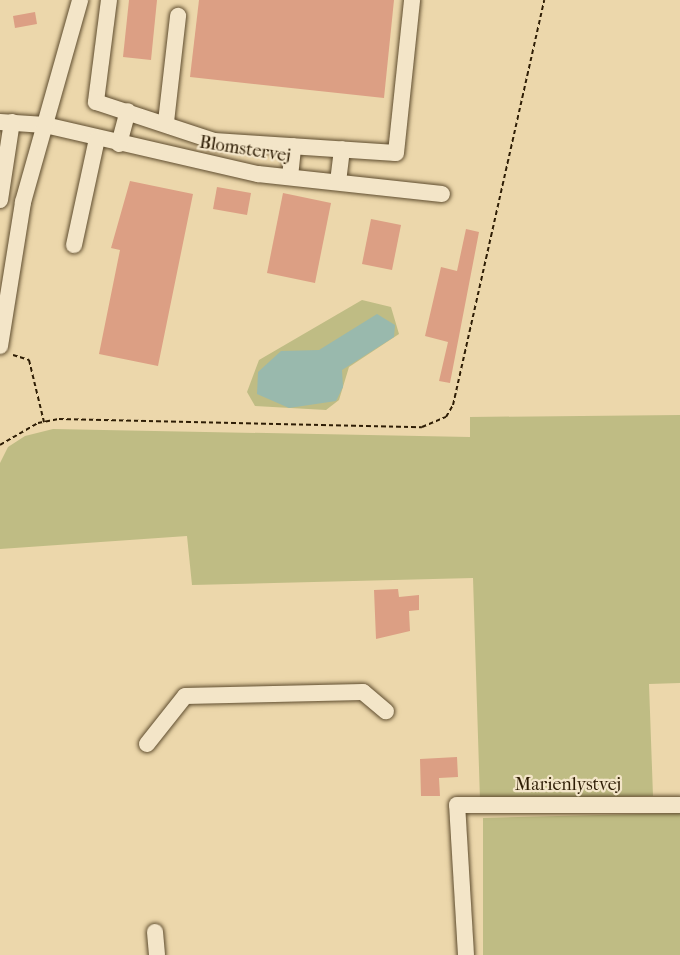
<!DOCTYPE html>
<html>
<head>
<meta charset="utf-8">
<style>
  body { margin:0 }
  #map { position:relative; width:680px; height:955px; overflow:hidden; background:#ecd7ab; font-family:"IM FELL French Canon",serif }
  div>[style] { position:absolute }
  .green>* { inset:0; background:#bfbc84 }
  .water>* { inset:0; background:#99b9ad }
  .building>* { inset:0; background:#dc9f84 }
  .path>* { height:2px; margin-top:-1px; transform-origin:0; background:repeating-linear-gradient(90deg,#2e1d05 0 4.5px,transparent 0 7.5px) }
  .roads { filter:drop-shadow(0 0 2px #5e4c2e) drop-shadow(0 0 2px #5e4c2e) }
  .minor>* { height:16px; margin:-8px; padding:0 8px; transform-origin:8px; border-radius:8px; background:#f3e5c8 }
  span { translate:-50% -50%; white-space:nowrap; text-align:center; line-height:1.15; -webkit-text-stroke:4.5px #f3e5c8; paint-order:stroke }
  .street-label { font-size:18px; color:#2e1d05 }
</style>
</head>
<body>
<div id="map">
  <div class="green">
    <i style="clip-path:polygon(362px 300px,391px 307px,399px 334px,349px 367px,339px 400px,326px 410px,255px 406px,247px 392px,259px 360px)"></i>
    <i style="clip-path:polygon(680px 415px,680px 683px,649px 684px,653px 796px,480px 800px,473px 578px,192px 585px,187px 536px,0 549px,0 463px,8px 447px,25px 436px,53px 429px,470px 437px,470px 417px)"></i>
    <i style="clip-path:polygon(680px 813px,680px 955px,483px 955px,483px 818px)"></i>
  </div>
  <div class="water">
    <i style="clip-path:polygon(377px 314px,395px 325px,394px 337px,342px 370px,343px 387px,336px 401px,289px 408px,257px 394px,258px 372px,281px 351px,319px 350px)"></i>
  </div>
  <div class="building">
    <i style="clip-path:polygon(129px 0,157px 0,151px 60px,123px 57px)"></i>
    <i style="clip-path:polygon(199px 0,394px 0,384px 98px,190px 77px)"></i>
    <i style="clip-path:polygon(35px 12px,37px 24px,15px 28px,13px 16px)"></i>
    <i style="clip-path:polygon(130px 181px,193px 194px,158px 366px,99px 354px,120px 250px,111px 248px)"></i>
    <i style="clip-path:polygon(217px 187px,251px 193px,247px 215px,213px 209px)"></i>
    <i style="clip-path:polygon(283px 193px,331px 203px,315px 283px,267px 273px)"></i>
    <i style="clip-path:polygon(371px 219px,401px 225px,392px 270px,362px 264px)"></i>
    <i style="clip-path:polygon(466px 229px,479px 232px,450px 383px,439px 381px,448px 342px,425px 336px,441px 267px,457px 271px)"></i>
    <i style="clip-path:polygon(398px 589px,399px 597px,419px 595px,419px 610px,409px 611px,410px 631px,376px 639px,374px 590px)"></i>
    <i style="clip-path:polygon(457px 757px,458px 777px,439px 778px,440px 796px,421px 796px,420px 759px)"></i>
  </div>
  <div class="path">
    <i style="left:13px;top:355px;width:17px;rotate:17deg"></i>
    <i style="left:29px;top:360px;width:64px;rotate:76.4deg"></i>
    <i style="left:0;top:445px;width:44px;rotate:-30.1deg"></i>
    <i style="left:38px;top:423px;width:21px;rotate:-11deg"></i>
    <i style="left:59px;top:419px;width:363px;rotate:1.3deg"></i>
    <i style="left:422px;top:427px;width:26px;rotate:-23deg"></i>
    <i style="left:446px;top:417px;width:14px;rotate:-60deg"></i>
    <i style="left:453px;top:405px;width:415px;rotate:-77.3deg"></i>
  </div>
  <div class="roads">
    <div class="minor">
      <i style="left:109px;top:0;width:103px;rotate:97.3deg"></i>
      <i style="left:96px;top:102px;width:124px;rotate:18.3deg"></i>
      <i style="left:214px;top:141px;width:182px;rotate:3.8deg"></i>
      <i style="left:396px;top:153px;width:154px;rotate:-84deg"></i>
      <i style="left:0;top:122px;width:45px;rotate:3.8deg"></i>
      <i style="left:45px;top:125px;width:219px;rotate:13deg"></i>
      <i style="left:258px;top:174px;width:185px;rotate:6.2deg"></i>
      <i style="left:166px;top:122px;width:107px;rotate:-83.5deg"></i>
      <i style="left:119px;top:144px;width:34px;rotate:-75deg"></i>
      <i style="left:290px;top:177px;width:31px;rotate:-84deg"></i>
      <i style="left:338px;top:182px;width:33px;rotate:-83deg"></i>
      <i style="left:0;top:200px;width:79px;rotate:-81.3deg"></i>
      <i style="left:74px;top:245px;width:108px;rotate:-77.8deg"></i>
      <i style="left:0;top:346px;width:146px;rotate:-80.9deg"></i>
      <i style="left:23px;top:202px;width:210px;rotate:-74.2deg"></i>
      <i style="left:147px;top:744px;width:61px;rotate:-51.6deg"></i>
      <i style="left:185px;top:696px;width:178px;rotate:-1.3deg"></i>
      <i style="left:363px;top:692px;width:30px;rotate:40deg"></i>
      <i style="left:155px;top:932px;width:23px;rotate:85deg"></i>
      <i style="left:466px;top:955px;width:150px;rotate:-93.4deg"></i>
      <i style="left:457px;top:805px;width:223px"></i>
    </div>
  </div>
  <div class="street-label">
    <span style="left:245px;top:150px;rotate:9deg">Blomstervej</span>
    <span style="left:568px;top:785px">Marienlystvej</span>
  </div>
</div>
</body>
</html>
